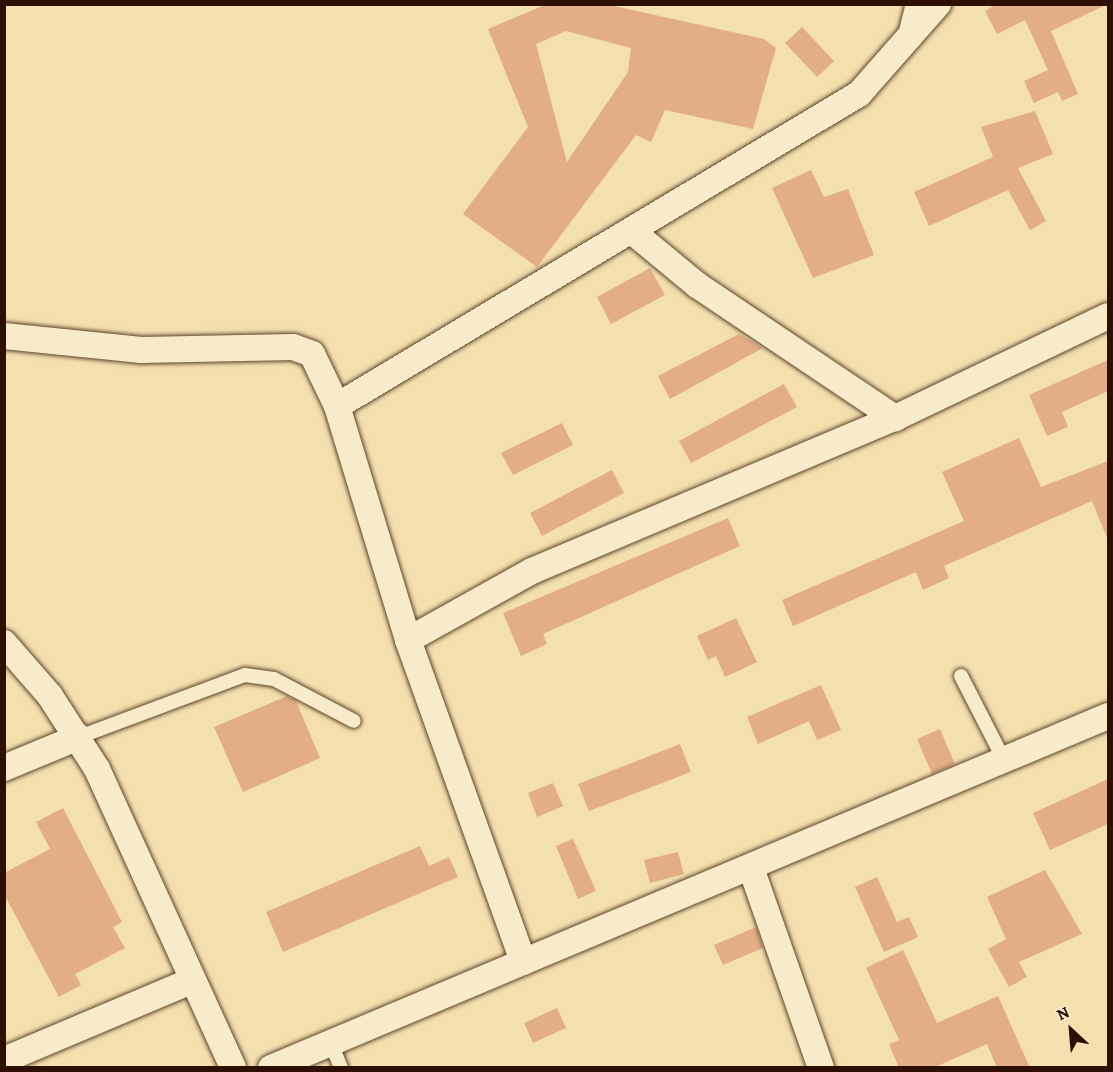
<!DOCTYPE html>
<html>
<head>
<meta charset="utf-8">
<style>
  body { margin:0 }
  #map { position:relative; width:1113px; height:1072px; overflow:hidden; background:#f3e0ae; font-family:Alegreya,serif }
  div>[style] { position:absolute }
  .building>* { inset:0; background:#e3ad86 }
  .roads { filter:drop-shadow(0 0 2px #5e442e) drop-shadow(0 0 2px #5e442e) }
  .service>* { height:14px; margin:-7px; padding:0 7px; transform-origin:7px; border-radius:7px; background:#f7ebca }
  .minor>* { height:26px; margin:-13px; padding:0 13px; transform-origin:13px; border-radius:13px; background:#f7ebca }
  span { translate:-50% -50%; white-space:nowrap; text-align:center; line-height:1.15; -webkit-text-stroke:5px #f7ebca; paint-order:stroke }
  .frame { position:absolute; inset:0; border:6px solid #2d1003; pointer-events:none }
  .north { position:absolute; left:1041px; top:1000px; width:60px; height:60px; -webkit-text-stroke:4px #f7ebca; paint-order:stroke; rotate:334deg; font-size:16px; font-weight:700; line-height:24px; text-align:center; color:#2d1003 }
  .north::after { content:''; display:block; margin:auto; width:21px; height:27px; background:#2d1003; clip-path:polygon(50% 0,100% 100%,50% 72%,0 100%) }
</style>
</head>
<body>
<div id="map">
  <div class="building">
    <i style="clip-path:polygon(evenodd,547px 4px,605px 4px,764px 39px,776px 48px,753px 129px,665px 110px,651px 142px,636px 135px,537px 267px,463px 214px,528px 127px,488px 29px,547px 4px,566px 31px,631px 48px,628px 72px,567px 162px,536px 44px,566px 31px)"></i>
    <i style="clip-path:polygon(997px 4px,1108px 4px,1051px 31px,1078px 94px,1062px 101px,1058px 92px,1034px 103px,1024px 81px,1048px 70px,1025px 20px,997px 34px,985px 11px)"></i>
    <i style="clip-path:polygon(802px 27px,834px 61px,817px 77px,785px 43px)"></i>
    <i style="clip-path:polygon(1035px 111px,1053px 154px,1018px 168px,1046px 221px,1030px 230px,1008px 190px,929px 226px,914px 192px,993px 157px,981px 127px)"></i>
    <i style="clip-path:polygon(811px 170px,824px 197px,848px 189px,874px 255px,813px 278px,772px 188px)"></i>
    <i style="clip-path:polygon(650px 268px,665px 295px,611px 324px,597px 297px)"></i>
    <i style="clip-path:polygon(739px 334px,763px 348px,670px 399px,658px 376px)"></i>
    <i style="clip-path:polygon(1108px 360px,1108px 391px,1062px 412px,1068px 427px,1047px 436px,1029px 395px)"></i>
    <i style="clip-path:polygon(784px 384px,797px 407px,691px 463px,679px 441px)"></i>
    <i style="clip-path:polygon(562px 423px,573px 445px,513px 475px,501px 453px)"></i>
    <i style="clip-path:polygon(1019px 438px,1041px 487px,1108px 461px,1108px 540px,1092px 501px,944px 566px,949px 578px,923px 590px,916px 572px,793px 626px,782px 600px,964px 521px,942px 472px)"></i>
    <i style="clip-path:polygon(612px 470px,624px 493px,542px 536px,530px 513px)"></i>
    <i style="clip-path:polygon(728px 518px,740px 546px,543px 634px,547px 644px,521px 656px,503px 613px)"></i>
    <i style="clip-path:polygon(736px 618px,757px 662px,725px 677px,716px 656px,708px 660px,697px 636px)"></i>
    <i style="clip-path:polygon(821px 685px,841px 730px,817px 740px,809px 721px,758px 744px,747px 717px)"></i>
    <i style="clip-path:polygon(287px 696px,296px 701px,320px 758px,243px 792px,214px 727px)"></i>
    <i style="clip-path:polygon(940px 729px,955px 764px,932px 774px,917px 739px)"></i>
    <i style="clip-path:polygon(680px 744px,691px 772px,589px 811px,578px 784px)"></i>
    <i style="clip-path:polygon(1108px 779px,1108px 824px,1050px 850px,1033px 813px)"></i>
    <i style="clip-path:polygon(553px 783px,563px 806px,537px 817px,528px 793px)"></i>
    <i style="clip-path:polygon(63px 808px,122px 922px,113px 927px,125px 948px,75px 974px,81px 985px,59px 997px,4px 894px,4px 873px,50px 849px,36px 822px)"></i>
    <i style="clip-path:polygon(573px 839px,596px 891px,578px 899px,556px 846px)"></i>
    <i style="clip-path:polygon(420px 846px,429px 866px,449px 857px,458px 877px,283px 952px,266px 912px)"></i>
    <i style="clip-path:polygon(678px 852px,684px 874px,650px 883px,644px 860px)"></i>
    <i style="clip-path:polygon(1045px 870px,1082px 934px,1019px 962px,1027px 977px,1009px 987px,988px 949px,1006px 939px,987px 897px)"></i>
    <i style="clip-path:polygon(877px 877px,897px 922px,909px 917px,918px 937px,884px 952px,855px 887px)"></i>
    <i style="clip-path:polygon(756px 927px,763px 948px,723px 965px,714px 945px)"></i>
    <i style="clip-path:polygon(903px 950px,937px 1023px,998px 996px,1030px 1068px,997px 1068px,987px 1044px,933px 1068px,899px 1068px,889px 1044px,899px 1040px,866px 968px)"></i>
    <i style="clip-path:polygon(557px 1008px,566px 1028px,533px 1043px,524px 1023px)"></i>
  </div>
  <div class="roads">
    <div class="service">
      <i style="left:905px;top:35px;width:32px;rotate:-76deg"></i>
      <i style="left:961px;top:676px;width:94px;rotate:62.9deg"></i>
      <i style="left:79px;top:737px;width:177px;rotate:-20.5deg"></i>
      <i style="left:245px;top:675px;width:29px;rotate:8deg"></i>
      <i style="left:274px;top:679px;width:90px;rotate:27.7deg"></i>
      <i style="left:331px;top:1043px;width:27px;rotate:68deg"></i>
    </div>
    <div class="minor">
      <i style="left:633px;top:232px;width:83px;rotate:39.6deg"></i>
      <i style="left:697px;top:285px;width:239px;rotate:33.9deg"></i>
      <i style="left:4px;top:336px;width:138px;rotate:5.8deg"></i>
      <i style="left:141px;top:350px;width:152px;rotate:-1.1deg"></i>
      <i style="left:293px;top:347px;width:20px;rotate:20deg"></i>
      <i style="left:312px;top:354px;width:58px;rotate:64.3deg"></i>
      <i style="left:337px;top:406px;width:245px;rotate:73.1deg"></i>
      <i style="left:408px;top:640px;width:342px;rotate:70.3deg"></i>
      <i style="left:337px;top:406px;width:608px;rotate:-30.87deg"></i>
      <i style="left:859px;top:94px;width:120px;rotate:-48.7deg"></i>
      <i style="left:408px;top:640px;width:142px;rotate:-29.1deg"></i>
      <i style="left:532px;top:571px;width:394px;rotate:-22.9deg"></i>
      <i style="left:895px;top:418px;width:236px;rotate:-25.6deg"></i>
      <i style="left:4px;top:643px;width:70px;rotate:49deg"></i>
      <i style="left:50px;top:696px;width:87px;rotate:57.2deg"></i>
      <i style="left:97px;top:769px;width:328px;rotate:65.5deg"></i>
      <i style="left:4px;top:768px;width:81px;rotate:-22.5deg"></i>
      <i style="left:751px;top:868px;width:212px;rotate:70.7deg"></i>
      <i style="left:4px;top:1060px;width:205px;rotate:-22.9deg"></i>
      <i style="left:271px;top:1068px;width:908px;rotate:-22.81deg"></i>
    </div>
  </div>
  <div class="frame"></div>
  <div class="north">N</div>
</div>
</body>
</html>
